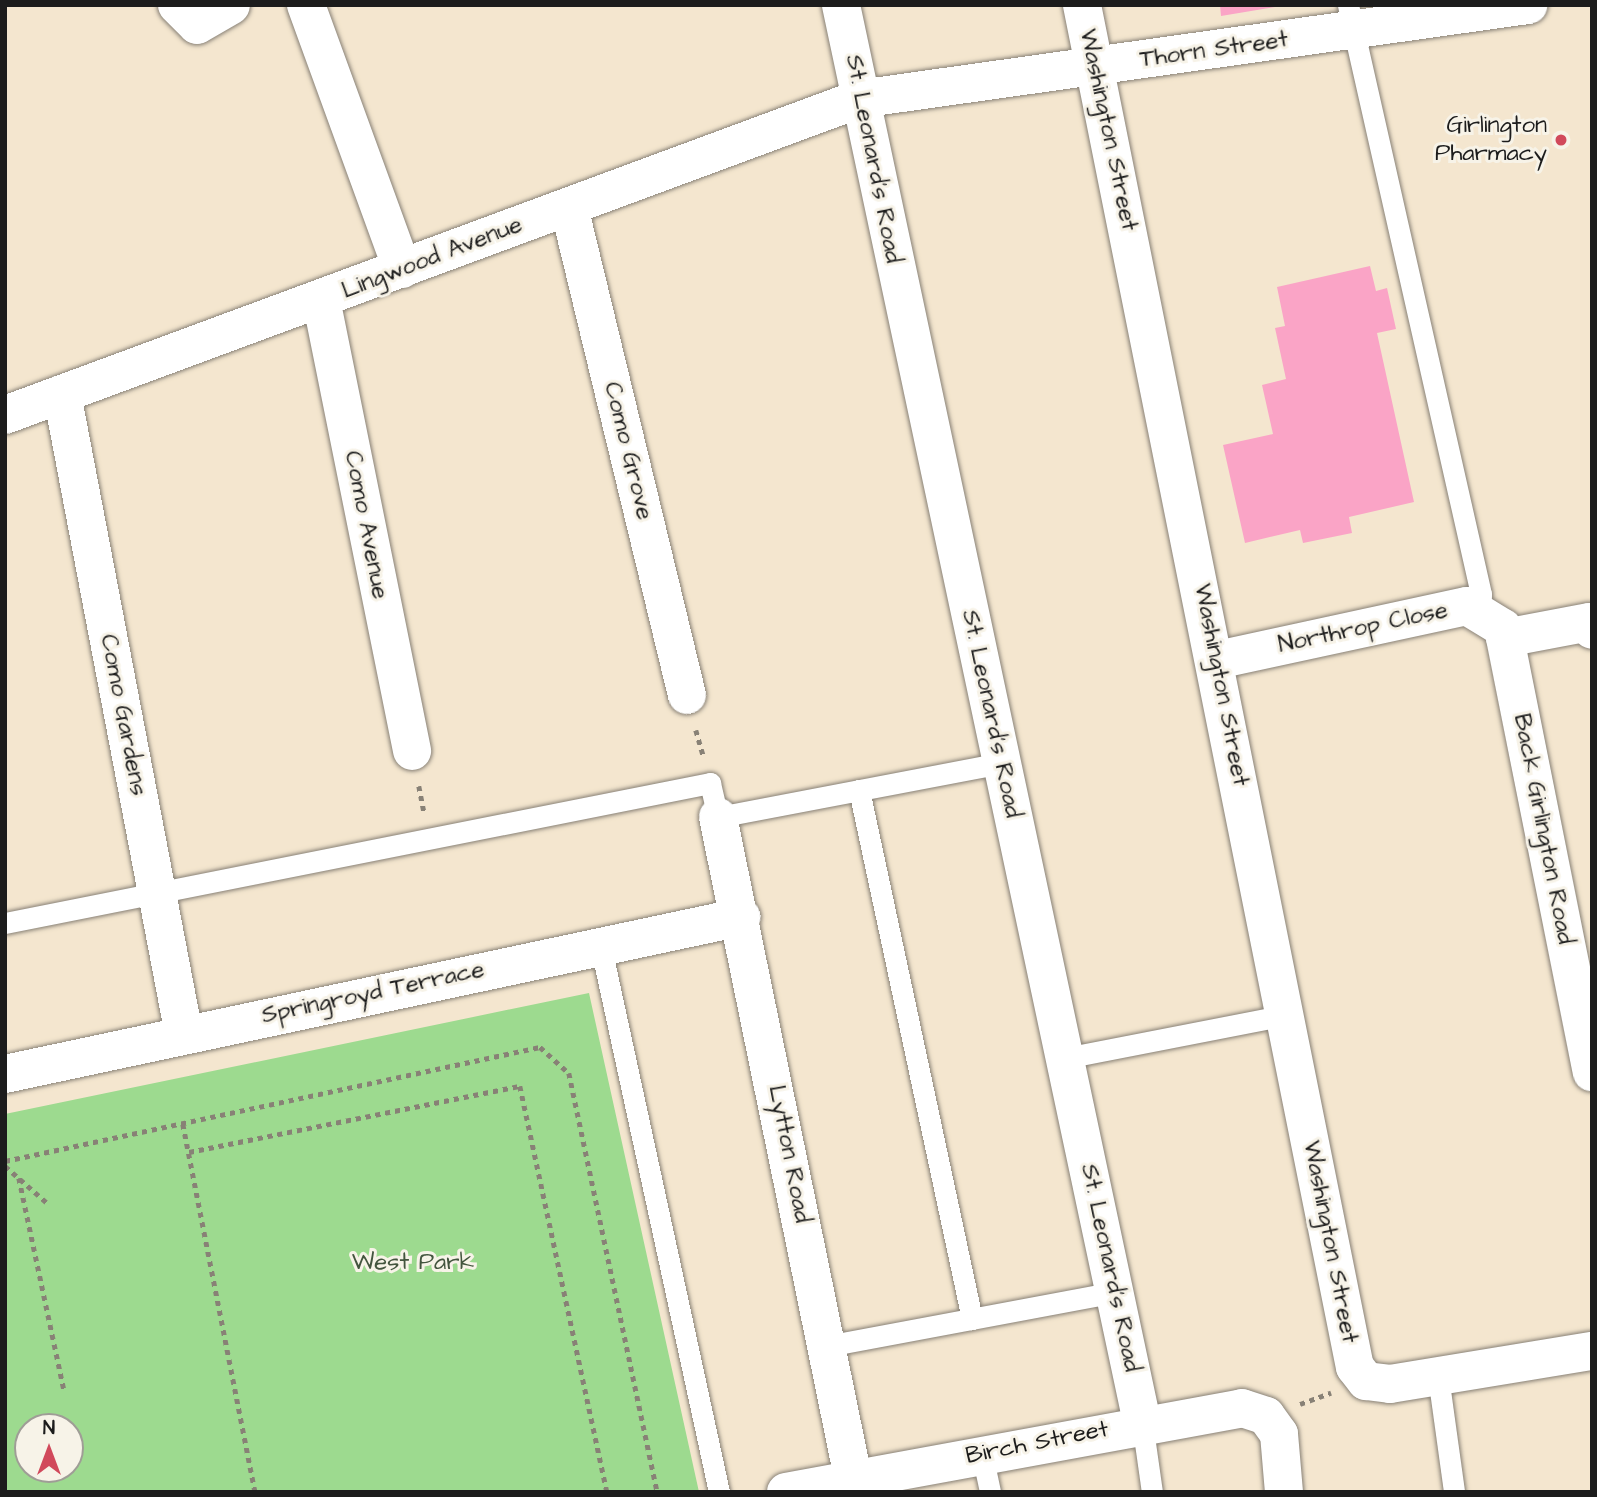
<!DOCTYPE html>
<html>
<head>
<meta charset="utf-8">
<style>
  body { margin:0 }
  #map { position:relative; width:1597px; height:1497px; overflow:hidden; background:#f4e6cf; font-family:"Architects Daughter",sans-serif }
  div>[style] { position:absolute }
  .green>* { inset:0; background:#9dda8f }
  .building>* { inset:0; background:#faa4c6 }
  .path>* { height:4.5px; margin-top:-2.25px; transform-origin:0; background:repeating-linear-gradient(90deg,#888176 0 5px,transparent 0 10px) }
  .roads { filter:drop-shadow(0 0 2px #888176) drop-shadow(0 0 2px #888176) }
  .service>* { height:21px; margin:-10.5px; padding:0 10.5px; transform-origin:10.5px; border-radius:10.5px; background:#fff }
  .minor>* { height:38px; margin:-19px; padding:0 19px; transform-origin:19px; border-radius:19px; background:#fff }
  .dots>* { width:19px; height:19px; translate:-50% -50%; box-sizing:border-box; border:4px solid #f7f3e8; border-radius:50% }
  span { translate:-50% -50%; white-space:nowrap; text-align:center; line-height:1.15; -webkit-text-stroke:6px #f7f3e8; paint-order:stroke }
  .street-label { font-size:24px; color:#1c1c1c }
  .poi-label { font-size:24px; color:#1c1c1c }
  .right { translate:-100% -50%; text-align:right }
  .park-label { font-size:24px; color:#43553e }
  .frame { position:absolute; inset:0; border:7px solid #1c1c1c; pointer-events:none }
  .north { position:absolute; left:14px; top:1413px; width:70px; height:70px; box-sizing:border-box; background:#f7f3e8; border:2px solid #9f9d96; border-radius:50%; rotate:0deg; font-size:19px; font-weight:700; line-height:28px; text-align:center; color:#1c1c1c }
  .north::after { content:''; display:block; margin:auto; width:24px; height:32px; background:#d1495b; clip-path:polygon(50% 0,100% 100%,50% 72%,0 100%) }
</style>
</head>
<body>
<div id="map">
  <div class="green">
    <i style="clip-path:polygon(evenodd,589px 993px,699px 1492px,5px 1492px,5px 1114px,589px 993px,28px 1427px,70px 1427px,70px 1469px,28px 1469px,28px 1427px)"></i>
  </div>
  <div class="building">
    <i style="clip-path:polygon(1220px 5px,1275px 5px,1275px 7px,1221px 16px)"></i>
    <i style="clip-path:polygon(1370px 266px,1376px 291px,1387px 288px,1396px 329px,1377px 333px,1414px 502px,1349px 517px,1352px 533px,1303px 543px,1300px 530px,1245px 543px,1223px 445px,1273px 434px,1262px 385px,1286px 379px,1275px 328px,1285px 326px,1277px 287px)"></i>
  </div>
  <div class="path">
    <i style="left:696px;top:730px;width:29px;rotate:74deg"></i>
    <i style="left:419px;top:786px;width:26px;rotate:79deg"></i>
    <i style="left:183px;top:1124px;width:375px;rotate:78.9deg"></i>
    <i style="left:189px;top:1152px;width:338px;rotate:-11.3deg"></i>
    <i style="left:520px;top:1086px;width:415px;rotate:77.9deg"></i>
    <i style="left:5px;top:1161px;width:547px;rotate:-12.03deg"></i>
    <i style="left:540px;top:1047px;width:39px;rotate:42deg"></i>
    <i style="left:569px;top:1073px;width:428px;rotate:78.1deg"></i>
    <i style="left:5px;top:1166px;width:55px;rotate:41.3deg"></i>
    <i style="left:19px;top:1178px;width:216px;rotate:78deg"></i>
    <i style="left:1300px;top:1404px;width:33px;rotate:-20deg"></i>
  </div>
  <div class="roads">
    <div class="service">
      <i style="left:1348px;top:5px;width:604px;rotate:77.28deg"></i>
      <i style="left:1481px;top:594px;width:19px;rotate:93deg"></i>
      <i style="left:859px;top:790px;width:541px;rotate:77.94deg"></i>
      <i style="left:5px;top:923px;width:719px;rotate:-11.23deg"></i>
      <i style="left:710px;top:783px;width:35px;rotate:77deg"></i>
      <i style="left:718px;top:817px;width:288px;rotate:-10.8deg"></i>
      <i style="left:600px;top:943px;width:562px;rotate:77.77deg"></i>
      <i style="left:1065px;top:1058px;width:225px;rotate:-11deg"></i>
      <i style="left:827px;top:1346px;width:293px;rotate:-10.6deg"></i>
      <i style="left:1438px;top:1376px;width:117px;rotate:82.1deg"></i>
      <i style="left:1142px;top:1422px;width:71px;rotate:81.9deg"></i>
      <i style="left:982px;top:1454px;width:39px;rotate:78deg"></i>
    </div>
    <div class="minor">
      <i style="left:177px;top:5px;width:28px;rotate:45deg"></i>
      <i style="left:197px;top:25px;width:39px;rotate:-30deg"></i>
      <i style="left:306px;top:5px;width:281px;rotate:70deg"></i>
      <i style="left:841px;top:5px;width:1449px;rotate:78.01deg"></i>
      <i style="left:1082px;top:5px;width:1389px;rotate:78.67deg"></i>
      <i style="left:1355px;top:1367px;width:18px;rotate:52deg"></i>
      <i style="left:1366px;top:1381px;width:24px;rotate:7deg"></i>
      <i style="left:1390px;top:1384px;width:205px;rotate:-9.3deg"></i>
      <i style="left:569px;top:207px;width:502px;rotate:76.41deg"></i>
      <i style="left:321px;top:299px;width:461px;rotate:78.6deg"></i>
      <i style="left:62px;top:394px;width:653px;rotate:79.22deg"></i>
      <i style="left:5px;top:415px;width:911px;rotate:-20.31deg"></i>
      <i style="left:859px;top:99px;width:676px;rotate:-8deg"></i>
      <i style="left:1505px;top:638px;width:86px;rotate:-10.7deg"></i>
      <i style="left:1590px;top:622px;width:8px;rotate:76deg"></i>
      <i style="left:1217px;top:660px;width:256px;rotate:-12.2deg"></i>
      <i style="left:1467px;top:606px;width:42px;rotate:31.4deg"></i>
      <i style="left:1503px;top:628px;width:453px;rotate:78.7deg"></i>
      <i style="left:718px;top:817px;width:689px;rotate:78.45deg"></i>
      <i style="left:5px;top:1074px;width:753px;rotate:-12.04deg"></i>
      <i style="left:786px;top:1492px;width:464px;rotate:-10.4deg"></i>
      <i style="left:1242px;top:1408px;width:25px;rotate:18deg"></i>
      <i style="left:1266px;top:1416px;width:22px;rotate:54deg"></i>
      <i style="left:1279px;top:1434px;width:58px;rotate:85.1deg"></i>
    </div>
  </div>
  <div class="dots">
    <i style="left:1561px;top:140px;background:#d1495b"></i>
  </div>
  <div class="street-label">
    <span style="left:1214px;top:50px;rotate:-8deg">Thorn Street</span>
    <span style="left:1108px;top:130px;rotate:78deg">Washington Street</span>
    <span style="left:873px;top:159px;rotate:79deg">St. Leonard's Road</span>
    <span style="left:432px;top:258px;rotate:-21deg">Lingwood Avenue</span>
    <span style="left:628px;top:451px;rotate:76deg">Como Grove</span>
    <span style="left:366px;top:525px;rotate:79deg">Como Avenue</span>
    <span style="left:1363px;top:628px;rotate:-12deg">Northrop Close</span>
    <span style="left:1221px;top:685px;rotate:79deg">Washington Street</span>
    <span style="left:991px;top:714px;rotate:78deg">St. Leonard's Road</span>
    <span style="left:123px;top:715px;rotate:79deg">Como Gardens</span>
    <span style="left:1543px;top:829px;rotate:79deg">Back Girlington Road</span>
    <span style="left:373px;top:993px;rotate:-12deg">Springroyd Terrace</span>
    <span style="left:789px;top:1154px;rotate:79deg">Lytton Road</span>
    <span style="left:1330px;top:1242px;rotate:79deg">Washington Street</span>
    <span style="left:1110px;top:1268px;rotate:78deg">St. Leonard's Road</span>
    <span style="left:1037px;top:1443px;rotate:-11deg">Birch Street</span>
  </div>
  <div class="poi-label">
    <span class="right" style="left:1547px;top:140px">Girlington<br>Pharmacy</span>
  </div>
  <div class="park-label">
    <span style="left:413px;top:1263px">West Park</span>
  </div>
  <div class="frame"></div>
  <div class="north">N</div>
</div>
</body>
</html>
